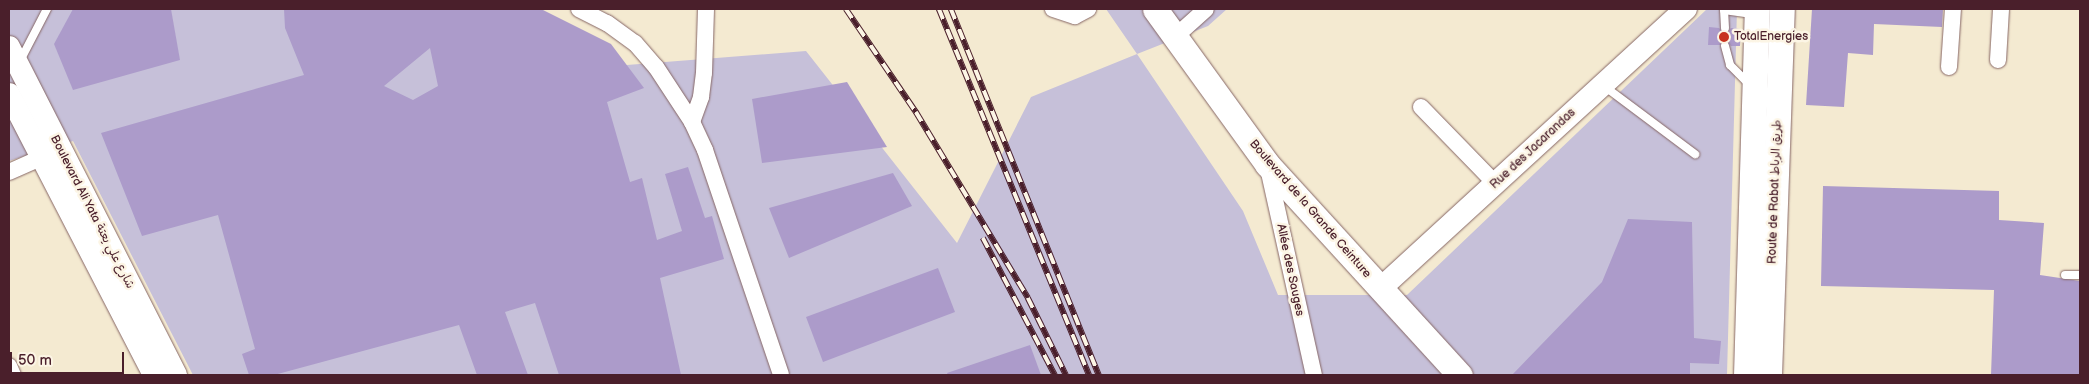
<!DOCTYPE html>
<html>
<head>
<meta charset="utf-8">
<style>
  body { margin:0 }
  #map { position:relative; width:2089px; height:384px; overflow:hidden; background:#f4ead1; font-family:"Balsamiq Sans","Playpen Sans Arabic",sans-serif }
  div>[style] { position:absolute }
  .industrial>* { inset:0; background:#c6c0d9 }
  .building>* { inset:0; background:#ac9bca }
  .roads { filter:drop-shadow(0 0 1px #866665) drop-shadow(0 0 1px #866665) }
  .lane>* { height:8px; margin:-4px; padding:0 4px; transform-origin:4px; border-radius:4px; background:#fff }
  .street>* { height:16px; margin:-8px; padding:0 8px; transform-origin:8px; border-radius:8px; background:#fff }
  .secondary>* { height:22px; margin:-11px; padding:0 11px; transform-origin:11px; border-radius:11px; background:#fff }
  .primary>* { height:25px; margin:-12.5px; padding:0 12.5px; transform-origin:12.5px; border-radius:12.5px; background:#fff }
  .rail>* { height:5.5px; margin-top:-2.75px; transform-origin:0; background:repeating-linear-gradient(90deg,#fcf5e5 0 11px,#4a1f2b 0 22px); box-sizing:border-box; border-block:1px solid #4a1f2b }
  .dots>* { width:14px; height:14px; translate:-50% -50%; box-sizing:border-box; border:2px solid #fcf5e5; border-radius:50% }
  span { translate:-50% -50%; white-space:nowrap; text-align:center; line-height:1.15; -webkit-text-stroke:5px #fcf5e5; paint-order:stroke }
  .poi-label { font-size:12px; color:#4a1f2b }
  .left { translate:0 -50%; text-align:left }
  .street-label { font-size:12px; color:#4a1f2b }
  .frame { position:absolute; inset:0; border:10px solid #4a1f2b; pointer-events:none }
  .scale { position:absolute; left:10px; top:352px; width:114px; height:22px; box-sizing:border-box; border:2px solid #4a1f2b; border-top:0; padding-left:6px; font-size:15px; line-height:18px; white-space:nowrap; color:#4a1f2b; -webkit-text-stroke:4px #fcf5e5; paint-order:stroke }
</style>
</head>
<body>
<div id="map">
  <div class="industrial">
    <i style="clip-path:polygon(9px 9px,490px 9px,614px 66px,806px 51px,957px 243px,1031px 97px,1137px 54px,1106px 9px,1227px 9px,1208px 26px,1137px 54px,1243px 211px,1278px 295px,1407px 295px,1707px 9px,1737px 9px,1727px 375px,193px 375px,73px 141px,9px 161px)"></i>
  </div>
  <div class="building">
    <i style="clip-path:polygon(73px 9px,171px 9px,180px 60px,73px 90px,54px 44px)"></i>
    <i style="clip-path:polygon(evenodd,284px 9px,541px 9px,611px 44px,644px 88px,607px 102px,630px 182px,642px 178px,657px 240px,682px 231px,665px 174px,688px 167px,705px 218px,712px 216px,724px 259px,660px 278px,681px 375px,559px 375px,535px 303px,505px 312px,528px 375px,477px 375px,459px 325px,274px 375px,249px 375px,242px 354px,255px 349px,218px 215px,142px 236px,101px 133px,304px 75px,285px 28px,284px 9px,430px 48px,438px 86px,413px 100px,384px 86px,430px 48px)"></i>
    <i style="clip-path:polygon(1812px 9px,1943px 9px,1942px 27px,1874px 24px,1873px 55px,1848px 53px,1844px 107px,1806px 105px)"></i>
    <i style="clip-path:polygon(1709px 27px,1719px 28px,1725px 34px,1731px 28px,1741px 29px,1740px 46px,1731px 46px,1726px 41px,1720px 45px,1708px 45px)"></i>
    <i style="clip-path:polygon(847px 82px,887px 147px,762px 163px,752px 99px)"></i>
    <i style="clip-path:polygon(893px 173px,912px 206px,789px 258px,769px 208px)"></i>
    <i style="clip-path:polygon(1823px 186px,1999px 191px,1999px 220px,2044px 223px,2040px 275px,2080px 281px,2080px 375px,1991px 375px,1994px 290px,1821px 286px)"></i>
    <i style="clip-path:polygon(1628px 219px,1692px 222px,1694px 338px,1721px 341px,1719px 364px,1690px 363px,1690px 375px,1512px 375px,1602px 282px)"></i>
    <i style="clip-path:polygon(938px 268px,955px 312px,823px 362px,806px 317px)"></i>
    <i style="clip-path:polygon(1030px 345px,1041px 375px,948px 375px,947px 373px)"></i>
  </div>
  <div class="roads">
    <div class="lane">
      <i style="left:1724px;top:9px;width:19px;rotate:87deg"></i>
      <i style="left:1724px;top:10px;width:30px;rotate:8deg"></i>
      <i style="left:1725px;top:46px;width:20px;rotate:75deg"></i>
      <i style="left:1730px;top:65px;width:28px;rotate:45deg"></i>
      <i style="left:20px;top:61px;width:59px;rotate:-62.6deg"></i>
      <i style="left:1604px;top:86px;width:114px;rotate:36.8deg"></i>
      <i style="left:2065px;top:275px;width:15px"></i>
    </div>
    <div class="street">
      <i style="left:579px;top:9px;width:31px;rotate:27deg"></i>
      <i style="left:607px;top:23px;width:34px;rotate:36deg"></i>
      <i style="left:635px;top:43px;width:32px;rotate:49deg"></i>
      <i style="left:656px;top:67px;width:66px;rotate:56.8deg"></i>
      <i style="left:692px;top:122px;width:31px;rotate:65deg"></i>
      <i style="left:705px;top:150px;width:237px;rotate:71.3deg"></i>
      <i style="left:1053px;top:9px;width:23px;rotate:18deg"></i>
      <i style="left:1075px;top:16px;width:15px;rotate:-28deg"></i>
      <i style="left:1176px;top:36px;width:40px;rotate:-42deg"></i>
      <i style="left:1998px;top:60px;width:51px;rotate:-86.6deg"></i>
      <i style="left:1949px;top:67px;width:58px;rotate:-86.1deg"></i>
      <i style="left:1421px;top:107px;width:106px;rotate:45.8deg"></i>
      <i style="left:692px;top:122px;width:27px;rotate:-70deg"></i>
      <i style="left:701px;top:97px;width:24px;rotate:-83deg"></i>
      <i style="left:704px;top:73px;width:64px;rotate:-88.2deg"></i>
      <i style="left:1268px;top:168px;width:212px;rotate:77.5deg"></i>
      <i style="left:9px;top:172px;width:36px;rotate:-24deg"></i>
      <i style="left:9px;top:366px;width:10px;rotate:66deg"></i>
    </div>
    <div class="secondary">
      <i style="left:9px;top:47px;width:368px;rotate:63deg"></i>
      <i style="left:9px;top:94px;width:316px;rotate:62.7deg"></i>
      <i style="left:1380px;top:289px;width:415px;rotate:-42.5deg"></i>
    </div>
    <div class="primary">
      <i style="left:1155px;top:9px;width:191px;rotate:54.1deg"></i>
      <i style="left:1267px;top:164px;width:286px;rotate:47.6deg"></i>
      <i style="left:1746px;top:375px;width:366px;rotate:-88.3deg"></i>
      <i style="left:1769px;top:375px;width:366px;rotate:-88deg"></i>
    </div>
  </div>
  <div class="rail">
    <i style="left:846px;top:9px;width:125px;rotate:55.8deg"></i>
    <i style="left:916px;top:112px;width:217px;rotate:58.9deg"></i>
    <i style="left:1028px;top:298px;width:86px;rotate:63.7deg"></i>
    <i style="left:939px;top:9px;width:396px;rotate:67.7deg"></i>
    <i style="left:951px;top:9px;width:395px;rotate:68deg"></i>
    <i style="left:983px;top:238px;width:155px;rotate:62.3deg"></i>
  </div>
  <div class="dots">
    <i style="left:1724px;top:37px;background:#c8321e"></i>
  </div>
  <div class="poi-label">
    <span class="left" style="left:1734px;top:37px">TotalEnergies</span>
  </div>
  <div class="street-label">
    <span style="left:1533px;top:149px;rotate:-43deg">Rue des Jacarandas</span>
    <span style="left:1775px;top:192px;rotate:-88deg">Route de Rabat طريق الرباط</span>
    <span style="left:1310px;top:209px;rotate:49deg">Boulevard de la Grande Ceinture</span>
    <span style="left:92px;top:212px;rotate:63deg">Boulevard Ali Yata شارع علي يعتة</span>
    <span style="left:1290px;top:270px;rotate:78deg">Allée des Sauges</span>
  </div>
  <div class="frame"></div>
  <div class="scale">50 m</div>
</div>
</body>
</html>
